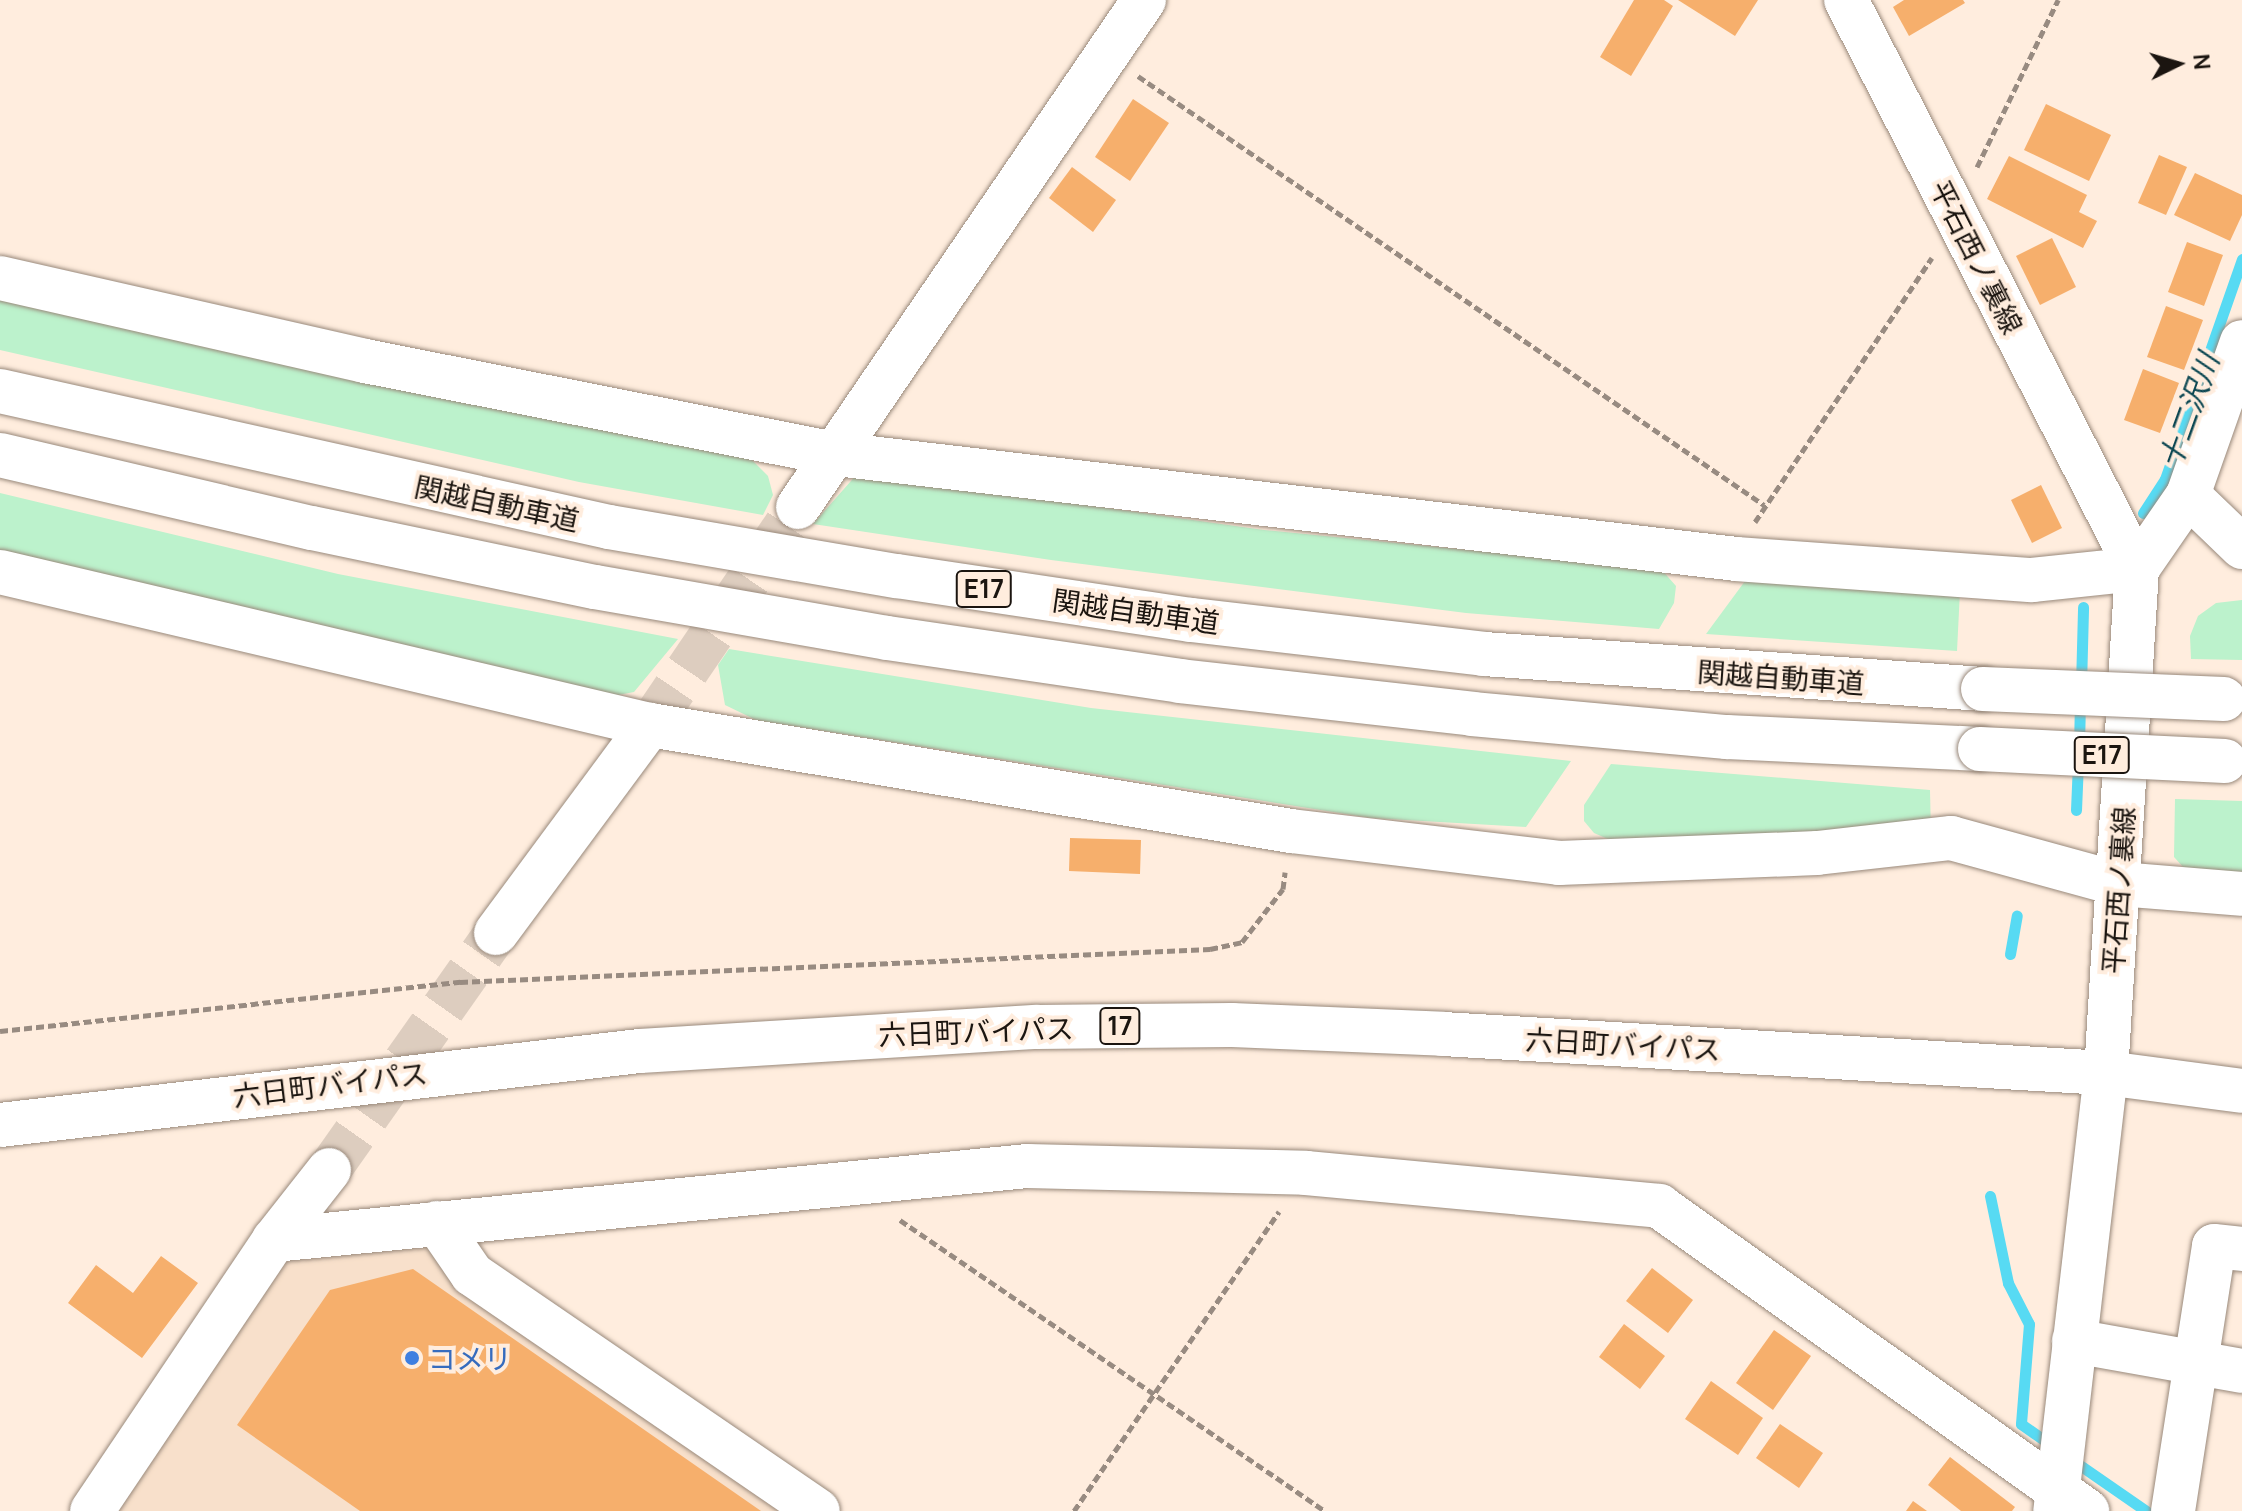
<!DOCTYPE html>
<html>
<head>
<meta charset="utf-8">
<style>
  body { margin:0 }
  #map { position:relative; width:2242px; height:1511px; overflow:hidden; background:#ffedde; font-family:Manrope,"Noto Sans JP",sans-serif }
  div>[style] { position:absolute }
  .built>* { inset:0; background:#f8e0cb }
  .green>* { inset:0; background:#bcf2cc }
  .stream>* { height:11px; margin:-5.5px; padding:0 5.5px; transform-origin:5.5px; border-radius:5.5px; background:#57daf3 }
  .building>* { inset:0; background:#f6af6c }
  .minor-tunnel>* { height:44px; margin-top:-22px; transform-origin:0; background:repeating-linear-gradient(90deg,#ddcdbf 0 44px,transparent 0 66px) }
  .path>* { height:5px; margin-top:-2.5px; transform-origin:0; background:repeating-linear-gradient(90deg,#988b81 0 8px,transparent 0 12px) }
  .roads { filter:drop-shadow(0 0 2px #99897b) drop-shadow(0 0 2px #99897b) }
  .minor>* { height:44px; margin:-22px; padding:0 22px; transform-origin:22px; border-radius:22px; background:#fff }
  .major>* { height:44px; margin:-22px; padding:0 22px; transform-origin:22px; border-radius:22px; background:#fff }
  .highway>* { height:44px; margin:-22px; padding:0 22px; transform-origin:22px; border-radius:22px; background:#fff }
  .bridges { filter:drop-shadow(0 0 2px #99897b) drop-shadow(0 0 2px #99897b) }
  .highway-bridge>* { height:44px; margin:-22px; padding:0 22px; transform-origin:22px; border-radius:22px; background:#fff }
  .dots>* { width:22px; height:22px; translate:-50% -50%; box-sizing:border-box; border:4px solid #ffedde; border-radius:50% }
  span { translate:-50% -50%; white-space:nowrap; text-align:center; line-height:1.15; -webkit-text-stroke:8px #ffedde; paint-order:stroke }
  .shield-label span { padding:2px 6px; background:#ffedde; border:2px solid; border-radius:6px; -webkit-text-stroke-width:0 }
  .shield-label { font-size:26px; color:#1b1510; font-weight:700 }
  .street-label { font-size:28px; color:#1b1510 }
  .shop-label { font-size:28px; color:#366cbe }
  .left { translate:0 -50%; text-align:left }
  .water-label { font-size:30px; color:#0c4752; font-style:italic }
  .north { position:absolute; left:2138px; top:24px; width:80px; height:80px; -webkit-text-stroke:6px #ffedde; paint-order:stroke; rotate:85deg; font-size:22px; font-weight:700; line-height:32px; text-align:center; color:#1b1510 }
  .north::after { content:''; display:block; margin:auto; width:28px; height:36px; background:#1b1510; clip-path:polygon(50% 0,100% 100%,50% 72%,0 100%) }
</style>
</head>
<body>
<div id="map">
  <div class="built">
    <i style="clip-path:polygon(437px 1223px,818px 1511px,92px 1511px,274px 1240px)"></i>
  </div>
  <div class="green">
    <i style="clip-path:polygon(0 293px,749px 457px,768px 476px,773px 495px,763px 515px,579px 482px,0 350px)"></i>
    <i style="clip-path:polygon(858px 473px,1264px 530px,1661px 569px,1676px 586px,1674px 603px,1659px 629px,1466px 613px,1051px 560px,813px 524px)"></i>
    <i style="clip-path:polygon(0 493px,338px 574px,678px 639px,634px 692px,613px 696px,0 556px)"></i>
    <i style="clip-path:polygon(1748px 577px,1960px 591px,1957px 651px,1706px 634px)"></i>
    <i style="clip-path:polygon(2242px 600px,2242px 660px,2191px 659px,2190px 636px,2198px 616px,2216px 603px)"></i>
    <i style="clip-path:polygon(729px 649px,1091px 708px,1571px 761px,1526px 827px,1371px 818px,756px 720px,725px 705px,718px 665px)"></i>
    <i style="clip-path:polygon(1611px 764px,1930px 790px,1931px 835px,1615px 842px,1594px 833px,1584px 821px,1584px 805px)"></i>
    <i style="clip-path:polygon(2175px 799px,2242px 801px,2242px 877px,2184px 868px,2174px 857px)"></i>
  </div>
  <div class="stream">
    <i style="left:2143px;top:513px;width:40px;rotate:-57.1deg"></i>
    <i style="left:2165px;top:479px;width:233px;rotate:-70.7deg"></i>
    <i style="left:2081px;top:686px;width:79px;rotate:-88.5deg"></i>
    <i style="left:2079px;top:746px;width:43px;rotate:-88.7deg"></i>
    <i style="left:2076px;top:810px;width:47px;rotate:-87.6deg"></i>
    <i style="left:2010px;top:954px;width:39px;rotate:-80deg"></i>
    <i style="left:1990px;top:1196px;width:89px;rotate:78.3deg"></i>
    <i style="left:2008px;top:1283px;width:46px;rotate:62.9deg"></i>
    <i style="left:2029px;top:1324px;width:100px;rotate:94.6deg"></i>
    <i style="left:2021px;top:1424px;width:40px;rotate:34.9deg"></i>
    <i style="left:2071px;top:1459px;width:91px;rotate:34.7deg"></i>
  </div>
  <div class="building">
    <i style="clip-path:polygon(1634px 0,1664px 0,1673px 6px,1631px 76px,1600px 57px)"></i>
    <i style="clip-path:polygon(1678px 0,1758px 0,1735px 36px)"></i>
    <i style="clip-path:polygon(1904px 0,1963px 0,1965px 3px,1909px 36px,1893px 7px)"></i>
    <i style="clip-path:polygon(1133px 99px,1169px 123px,1130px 181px,1095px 157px)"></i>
    <i style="clip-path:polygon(2046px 104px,2111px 135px,2089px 181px,2024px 150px)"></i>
    <i style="clip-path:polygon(2159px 155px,2187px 167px,2166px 215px,2138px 203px)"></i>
    <i style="clip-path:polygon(2009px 156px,2087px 195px,2079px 212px,2097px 221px,2083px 248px,1987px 199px)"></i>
    <i style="clip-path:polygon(1072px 167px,1116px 200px,1093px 232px,1049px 198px)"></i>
    <i style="clip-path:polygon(2195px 173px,2242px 195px,2242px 215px,2230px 241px,2174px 215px)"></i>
    <i style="clip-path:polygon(2052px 238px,2076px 287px,2040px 305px,2016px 256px)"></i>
    <i style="clip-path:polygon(2187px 242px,2223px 255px,2204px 306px,2168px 292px)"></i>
    <i style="clip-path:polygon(2166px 306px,2203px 320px,2184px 370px,2147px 357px)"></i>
    <i style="clip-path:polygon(2143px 369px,2179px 383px,2160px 433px,2124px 420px)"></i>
    <i style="clip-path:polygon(2041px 485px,2062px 528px,2032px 543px,2011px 500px)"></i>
    <i style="clip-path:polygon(1070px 838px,1141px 840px,1140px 874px,1069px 871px)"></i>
    <i style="clip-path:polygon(161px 1256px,198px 1283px,142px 1358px,68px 1303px,96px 1265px,133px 1293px)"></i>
    <i style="clip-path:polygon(1652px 1268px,1693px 1300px,1668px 1333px,1626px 1301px)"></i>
    <i style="clip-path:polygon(413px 1269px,761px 1511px,360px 1511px,237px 1425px,330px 1290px)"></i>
    <i style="clip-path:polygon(1624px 1324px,1665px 1356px,1640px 1389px,1599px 1357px)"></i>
    <i style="clip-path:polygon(1774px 1330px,1811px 1356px,1773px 1410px,1736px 1383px)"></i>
    <i style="clip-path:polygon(1711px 1381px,1763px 1418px,1738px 1455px,1685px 1419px)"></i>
    <i style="clip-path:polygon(1780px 1424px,1823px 1453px,1799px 1488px,1756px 1458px)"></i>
    <i style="clip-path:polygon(1950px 1457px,2015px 1507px,2012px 1511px,1961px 1511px,1928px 1485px)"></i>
    <i style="clip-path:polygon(1913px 1501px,1927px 1511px,1906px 1511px)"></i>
  </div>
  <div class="minor-tunnel">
    <i style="left:650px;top:725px;width:263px;rotate:-55.8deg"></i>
    <i style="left:329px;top:1170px;width:290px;rotate:-54.8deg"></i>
  </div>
  <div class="path">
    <i style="left:1138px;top:76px;width:759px;rotate:34.42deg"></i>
    <i style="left:1977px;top:167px;width:186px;rotate:-64.1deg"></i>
    <i style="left:1755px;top:522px;width:318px;rotate:-56.2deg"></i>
    <i style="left:0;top:1031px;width:463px;rotate:-6.1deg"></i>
    <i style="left:460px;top:982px;width:751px;rotate:-2.52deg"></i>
    <i style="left:1210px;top:949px;width:33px;rotate:-12deg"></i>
    <i style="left:1242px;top:942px;width:67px;rotate:-52.3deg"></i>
    <i style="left:1283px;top:889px;width:17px;rotate:-83deg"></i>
    <i style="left:900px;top:1220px;width:515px;rotate:34.4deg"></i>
    <i style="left:1074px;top:1511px;width:363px;rotate:-55.6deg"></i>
  </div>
  <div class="roads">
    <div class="minor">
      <i style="left:0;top:278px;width:374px;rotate:12.8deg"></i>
      <i style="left:365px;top:361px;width:480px;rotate:11.2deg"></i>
      <i style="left:836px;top:454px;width:906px;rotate:6.65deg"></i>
      <i style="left:1736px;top:559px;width:297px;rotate:4.1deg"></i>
      <i style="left:2032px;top:580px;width:106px;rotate:-6deg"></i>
      <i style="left:2137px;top:569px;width:90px;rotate:-55.4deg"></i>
      <i style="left:2188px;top:495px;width:162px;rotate:-70.6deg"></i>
      <i style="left:2188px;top:495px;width:75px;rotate:43.9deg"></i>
      <i style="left:798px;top:507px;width:614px;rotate:-55.69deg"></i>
      <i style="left:0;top:572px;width:668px;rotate:13.25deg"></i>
      <i style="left:650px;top:725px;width:650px;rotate:9.39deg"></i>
      <i style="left:1291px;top:831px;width:270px;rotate:6.8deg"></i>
      <i style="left:1559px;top:863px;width:258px;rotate:-2.2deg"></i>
      <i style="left:1817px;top:853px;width:135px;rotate:-6.4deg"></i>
      <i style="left:1951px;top:838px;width:174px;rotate:15.3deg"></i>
      <i style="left:2119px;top:884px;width:123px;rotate:4.6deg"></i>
      <i style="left:496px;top:933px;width:259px;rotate:-53.5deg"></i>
      <i style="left:437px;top:1223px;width:62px;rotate:55.5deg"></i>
      <i style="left:472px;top:1274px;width:419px;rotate:34.4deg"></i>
      <i style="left:274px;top:1240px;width:757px;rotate:-5.61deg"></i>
      <i style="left:1027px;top:1166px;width:279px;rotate:1.4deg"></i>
      <i style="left:1306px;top:1173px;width:355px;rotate:5.3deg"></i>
      <i style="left:1659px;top:1206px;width:526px;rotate:35.47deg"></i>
      <i style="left:2074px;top:1341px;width:171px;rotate:10.1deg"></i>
      <i style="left:92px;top:1511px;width:326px;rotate:-56.1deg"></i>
      <i style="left:274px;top:1240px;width:89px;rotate:-51.8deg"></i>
      <i style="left:2173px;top:1511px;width:268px;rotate:-81.2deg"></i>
      <i style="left:2214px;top:1246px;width:28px;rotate:6deg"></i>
    </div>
    <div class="major">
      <i style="left:1846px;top:0;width:639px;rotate:62.91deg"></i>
      <i style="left:2137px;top:569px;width:505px;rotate:93.52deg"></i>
      <i style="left:2106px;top:1073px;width:441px;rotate:96.6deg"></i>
    </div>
    <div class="highway">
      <i style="left:0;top:391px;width:624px;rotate:12.59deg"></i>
      <i style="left:609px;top:527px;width:292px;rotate:9.7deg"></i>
      <i style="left:897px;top:576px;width:297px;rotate:8.5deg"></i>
      <i style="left:1191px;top:620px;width:295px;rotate:6.6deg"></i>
      <i style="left:1484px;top:654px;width:500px;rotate:4.01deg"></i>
      <i style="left:0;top:455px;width:320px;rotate:13.2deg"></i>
      <i style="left:312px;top:528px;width:289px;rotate:11.8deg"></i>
      <i style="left:595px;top:587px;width:296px;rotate:9.9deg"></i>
      <i style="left:887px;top:638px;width:296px;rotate:8.3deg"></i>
      <i style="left:1180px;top:681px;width:294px;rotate:6.4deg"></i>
      <i style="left:1472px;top:714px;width:256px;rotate:5.2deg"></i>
      <i style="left:1727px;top:737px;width:253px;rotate:2.7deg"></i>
      <i style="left:0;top:1125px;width:644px;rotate:-6.6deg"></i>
      <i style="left:640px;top:1051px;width:398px;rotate:-3.5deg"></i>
      <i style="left:1037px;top:1027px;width:195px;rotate:-0.6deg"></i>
      <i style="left:1232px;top:1025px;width:211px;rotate:2.4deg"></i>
      <i style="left:1443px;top:1034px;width:664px;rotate:3.37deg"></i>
      <i style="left:2106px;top:1073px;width:137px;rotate:7.5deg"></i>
    </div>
  </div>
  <div class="bridges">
    <div class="highway-bridge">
      <i style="left:1983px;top:689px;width:241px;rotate:2.4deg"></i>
      <i style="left:1980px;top:749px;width:245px;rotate:2.8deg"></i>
    </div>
  </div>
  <div class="dots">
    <i style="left:412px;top:1358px;background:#3f7fe0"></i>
  </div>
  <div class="shield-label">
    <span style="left:984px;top:589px">E17</span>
    <span style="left:2102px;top:755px">E17</span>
    <span style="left:1120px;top:1026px">17</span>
  </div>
  <div class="street-label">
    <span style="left:1977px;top:257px;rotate:63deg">平石西ノ裏線</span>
    <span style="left:497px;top:503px;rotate:12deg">関越自動車道</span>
    <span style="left:1136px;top:611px;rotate:8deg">関越自動車道</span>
    <span style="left:1781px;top:677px;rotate:4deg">関越自動車道</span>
    <span style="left:2118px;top:890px;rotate:-86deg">平石西ノ裏線</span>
    <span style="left:976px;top:1031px;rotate:-2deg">六日町バイパス</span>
    <span style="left:1623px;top:1044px;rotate:3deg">六日町バイパス</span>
    <span style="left:330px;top:1084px;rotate:-7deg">六日町バイパス</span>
  </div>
  <div class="shop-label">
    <span class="left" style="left:428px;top:1358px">コメリ</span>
  </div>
  <div class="water-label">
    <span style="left:2189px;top:411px;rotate:-70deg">十二沢川</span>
  </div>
  <div class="north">N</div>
</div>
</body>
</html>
